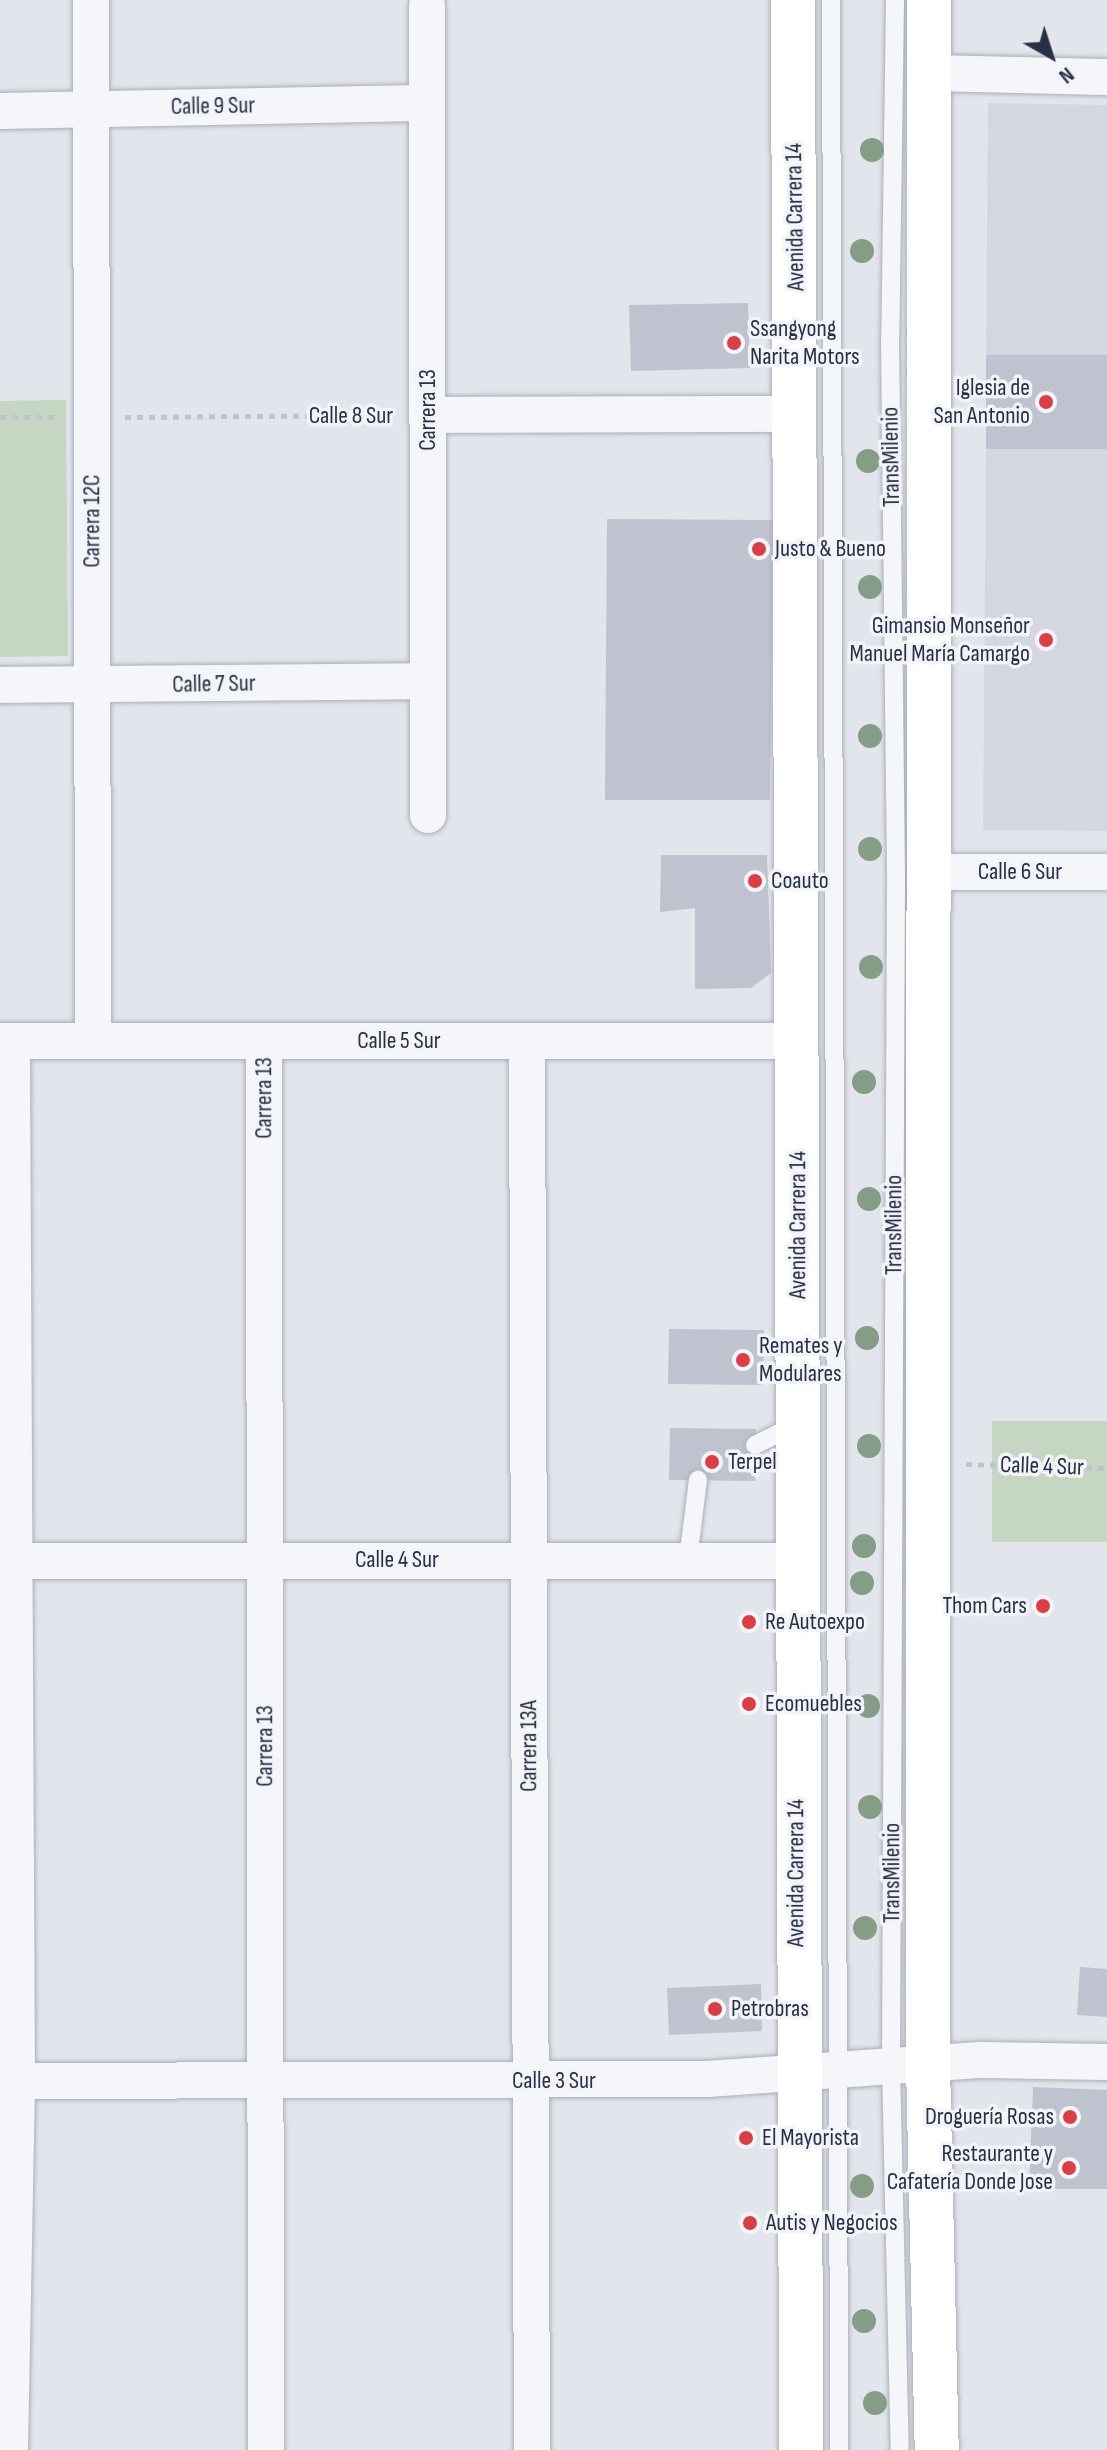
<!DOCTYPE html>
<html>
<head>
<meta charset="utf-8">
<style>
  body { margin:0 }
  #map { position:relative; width:1107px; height:2450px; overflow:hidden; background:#e2e5eb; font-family:"Sofia Sans Condensed",sans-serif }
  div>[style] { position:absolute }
  .built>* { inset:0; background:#d4d7e1 }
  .green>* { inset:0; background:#c5d6c2 }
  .building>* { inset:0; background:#bfc3cf }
  .path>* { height:5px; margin-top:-2.5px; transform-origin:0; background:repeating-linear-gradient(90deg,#c0c3ca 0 6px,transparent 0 12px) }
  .roads { filter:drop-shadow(0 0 2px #aaafb9) drop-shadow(0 0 2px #aaafb9) }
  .service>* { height:18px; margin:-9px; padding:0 9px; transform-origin:9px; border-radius:9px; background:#f5f6f9 }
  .minor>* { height:36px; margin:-18px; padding:0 18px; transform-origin:18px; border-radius:18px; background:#f5f6f9 }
  .primary>* { height:44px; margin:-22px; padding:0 22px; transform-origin:22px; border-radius:22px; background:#fff }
  .trees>* { width:24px; height:24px; margin:-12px; border-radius:50%; background:#859d87 }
  .dots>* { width:22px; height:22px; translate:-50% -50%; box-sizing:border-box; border:4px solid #f2f4f8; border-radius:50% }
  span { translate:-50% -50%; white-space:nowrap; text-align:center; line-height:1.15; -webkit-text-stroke:7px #f2f4f8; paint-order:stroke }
  .street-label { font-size:24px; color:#293045 }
  .poi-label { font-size:24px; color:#293045 }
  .left { translate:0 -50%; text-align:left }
  .right { translate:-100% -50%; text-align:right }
  .north { position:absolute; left:1011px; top:16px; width:80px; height:80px; -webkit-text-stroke:6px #f2f4f8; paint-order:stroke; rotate:141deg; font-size:22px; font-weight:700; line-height:32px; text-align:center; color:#293045 }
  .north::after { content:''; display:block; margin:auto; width:28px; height:36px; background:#293045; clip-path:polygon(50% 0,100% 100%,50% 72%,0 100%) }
</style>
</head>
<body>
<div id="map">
  <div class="built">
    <i style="clip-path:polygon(988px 103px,1107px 105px,1107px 355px,986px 355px)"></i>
    <i style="clip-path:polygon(986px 449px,1107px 449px,1107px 831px,983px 830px)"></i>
  </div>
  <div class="green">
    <i style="clip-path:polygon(66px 400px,68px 656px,0 657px,0 401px)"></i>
    <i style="clip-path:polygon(992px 1421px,1107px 1421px,1107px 1542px,992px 1542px)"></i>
  </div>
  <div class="building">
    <i style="clip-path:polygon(748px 303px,750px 368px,631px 371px,629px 305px)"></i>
    <i style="clip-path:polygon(986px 355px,1107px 355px,1107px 449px,986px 449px)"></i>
    <i style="clip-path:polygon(607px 519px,773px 520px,770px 800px,605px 800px)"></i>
    <i style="clip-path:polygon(661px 855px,767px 855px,771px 973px,751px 988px,695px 989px,695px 908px,660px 912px)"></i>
    <i style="clip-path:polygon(669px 1329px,764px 1330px,763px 1385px,668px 1384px)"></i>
    <i style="clip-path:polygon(670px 1428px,756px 1429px,755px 1481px,669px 1480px)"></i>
    <i style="clip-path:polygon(1080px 1967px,1107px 1969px,1107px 2017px,1077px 2015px)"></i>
    <i style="clip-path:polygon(761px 1984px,762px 2031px,669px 2035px,667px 1988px)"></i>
    <i style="clip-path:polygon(1033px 2087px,1107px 2090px,1107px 2189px,1029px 2189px)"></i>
  </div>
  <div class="path">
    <i style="left:0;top:417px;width:55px"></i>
    <i style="left:125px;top:417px;width:266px;rotate:-0.4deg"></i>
    <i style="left:966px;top:1464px;width:141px;rotate:1.6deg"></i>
  </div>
  <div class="roads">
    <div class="service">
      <i style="left:831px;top:0;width:2450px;rotate:89.81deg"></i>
      <i style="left:895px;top:0;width:339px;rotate:90.8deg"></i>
      <i style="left:890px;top:339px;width:535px;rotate:89.36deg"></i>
      <i style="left:896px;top:874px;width:1192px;rotate:90.24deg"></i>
      <i style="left:891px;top:2066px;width:384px;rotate:88.7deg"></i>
      <i style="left:755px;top:1445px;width:47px;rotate:-26.6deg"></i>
      <i style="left:688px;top:1559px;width:80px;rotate:-82.8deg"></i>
    </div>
    <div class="minor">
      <i style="left:91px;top:0;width:1041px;rotate:89.89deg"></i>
      <i style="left:427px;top:6px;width:809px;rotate:89.93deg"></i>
      <i style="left:929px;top:73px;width:178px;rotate:1.3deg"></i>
      <i style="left:0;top:111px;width:427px;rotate:-1.1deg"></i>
      <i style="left:428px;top:415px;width:370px;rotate:-0.2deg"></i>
      <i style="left:0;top:685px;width:428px;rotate:-0.5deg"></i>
      <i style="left:932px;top:872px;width:175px"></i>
      <i style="left:0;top:1041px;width:797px"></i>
      <i style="left:264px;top:1041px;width:1409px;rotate:89.92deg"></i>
      <i style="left:527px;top:1041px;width:1409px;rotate:89.8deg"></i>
      <i style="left:0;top:1561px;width:794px"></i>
      <i style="left:0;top:2081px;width:707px;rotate:-0.16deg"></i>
      <i style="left:707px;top:2079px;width:276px;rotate:-4deg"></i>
      <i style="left:982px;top:2060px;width:125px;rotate:0.9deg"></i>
      <i style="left:10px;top:2450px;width:370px;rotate:-88.9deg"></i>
      <i style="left:17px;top:2080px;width:1039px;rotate:-90.28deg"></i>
    </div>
    <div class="primary">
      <i style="left:793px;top:0;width:2450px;rotate:89.81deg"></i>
      <i style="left:929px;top:0;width:2064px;rotate:90.03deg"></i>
      <i style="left:928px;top:2064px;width:386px;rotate:88.7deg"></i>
    </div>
  </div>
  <div class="trees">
    <i style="left:872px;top:150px"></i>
    <i style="left:862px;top:251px"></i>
    <i style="left:868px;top:461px"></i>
    <i style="left:870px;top:587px"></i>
    <i style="left:870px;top:736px"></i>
    <i style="left:870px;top:849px"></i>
    <i style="left:871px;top:967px"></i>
    <i style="left:864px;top:1082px"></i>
    <i style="left:869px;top:1199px"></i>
    <i style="left:867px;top:1338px"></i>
    <i style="left:869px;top:1446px"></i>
    <i style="left:864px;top:1546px"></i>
    <i style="left:862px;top:1583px"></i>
    <i style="left:868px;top:1706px"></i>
    <i style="left:870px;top:1807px"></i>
    <i style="left:865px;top:1928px"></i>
    <i style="left:862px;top:2186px"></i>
    <i style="left:864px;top:2321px"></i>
    <i style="left:875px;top:2403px"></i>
  </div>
  <div class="dots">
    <i style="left:734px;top:343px;background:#d93f46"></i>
    <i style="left:1046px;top:402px;background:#d93f46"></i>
    <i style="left:759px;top:549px;background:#d93f46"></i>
    <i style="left:1046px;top:640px;background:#d93f46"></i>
    <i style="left:755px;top:881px;background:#d93f46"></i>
    <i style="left:743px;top:1360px;background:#d93f46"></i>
    <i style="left:712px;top:1462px;background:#d93f46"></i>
    <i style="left:1043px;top:1606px;background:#d93f46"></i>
    <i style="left:749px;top:1622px;background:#d93f46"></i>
    <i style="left:749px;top:1704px;background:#d93f46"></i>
    <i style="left:715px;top:2009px;background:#d93f46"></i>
    <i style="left:1070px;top:2117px;background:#d93f46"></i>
    <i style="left:746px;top:2138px;background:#d93f46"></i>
    <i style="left:1069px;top:2168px;background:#d93f46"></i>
    <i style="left:750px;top:2223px;background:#d93f46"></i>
  </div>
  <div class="street-label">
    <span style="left:213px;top:106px;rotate:-1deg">Calle 9 Sur</span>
    <span style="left:795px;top:217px;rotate:-91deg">Avenida Carrera 14</span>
    <span style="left:428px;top:410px;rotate:-90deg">Carrera 13</span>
    <span style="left:351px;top:416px">Calle 8 Sur</span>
    <span style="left:891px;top:457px;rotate:-91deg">TransMilenio</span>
    <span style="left:92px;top:521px;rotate:-90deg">Carrera 12C</span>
    <span style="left:214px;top:684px;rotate:-1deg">Calle 7 Sur</span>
    <span style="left:1020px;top:872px">Calle 6 Sur</span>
    <span style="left:399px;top:1041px">Calle 5 Sur</span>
    <span style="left:264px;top:1098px;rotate:-90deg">Carrera 13</span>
    <span style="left:798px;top:1225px;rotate:-90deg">Avenida Carrera 14</span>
    <span style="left:894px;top:1225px;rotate:-90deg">TransMilenio</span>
    <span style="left:1042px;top:1466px;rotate:2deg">Calle 4 Sur</span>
    <span style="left:397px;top:1560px">Calle 4 Sur</span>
    <span style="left:265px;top:1746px;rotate:-90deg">Carrera 13</span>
    <span style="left:529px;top:1746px;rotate:-90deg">Carrera 13A</span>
    <span style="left:796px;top:1873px;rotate:-90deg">Avenida Carrera 14</span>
    <span style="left:892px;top:1873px;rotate:-90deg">TransMilenio</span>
    <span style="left:554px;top:2081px">Calle 3 Sur</span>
  </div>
  <div class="poi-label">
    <span class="left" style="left:750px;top:343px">Ssangyong<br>Narita Motors</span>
    <span class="right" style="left:1030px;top:402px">Iglesia de<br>San Antonio</span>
    <span class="left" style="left:775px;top:549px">Justo &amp; Bueno</span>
    <span class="right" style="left:1030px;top:640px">Gimansio Monseñor<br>Manuel María Camargo</span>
    <span class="left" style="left:771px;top:881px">Coauto</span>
    <span class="left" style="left:759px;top:1360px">Remates y<br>Modulares</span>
    <span class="left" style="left:728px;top:1462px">Terpel</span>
    <span class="right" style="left:1027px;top:1606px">Thom Cars</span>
    <span class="left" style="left:765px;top:1622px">Re Autoexpo</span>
    <span class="left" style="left:765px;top:1704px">Ecomuebles</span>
    <span class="left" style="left:731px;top:2009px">Petrobras</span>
    <span class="right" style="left:1054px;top:2117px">Droguería Rosas</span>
    <span class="left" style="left:762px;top:2138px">El Mayorista</span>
    <span class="right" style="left:1053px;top:2168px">Restaurante y<br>Cafatería Donde Jose</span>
    <span class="left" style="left:766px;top:2223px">Autis y Negocios</span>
  </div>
  <div class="north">N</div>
</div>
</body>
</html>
